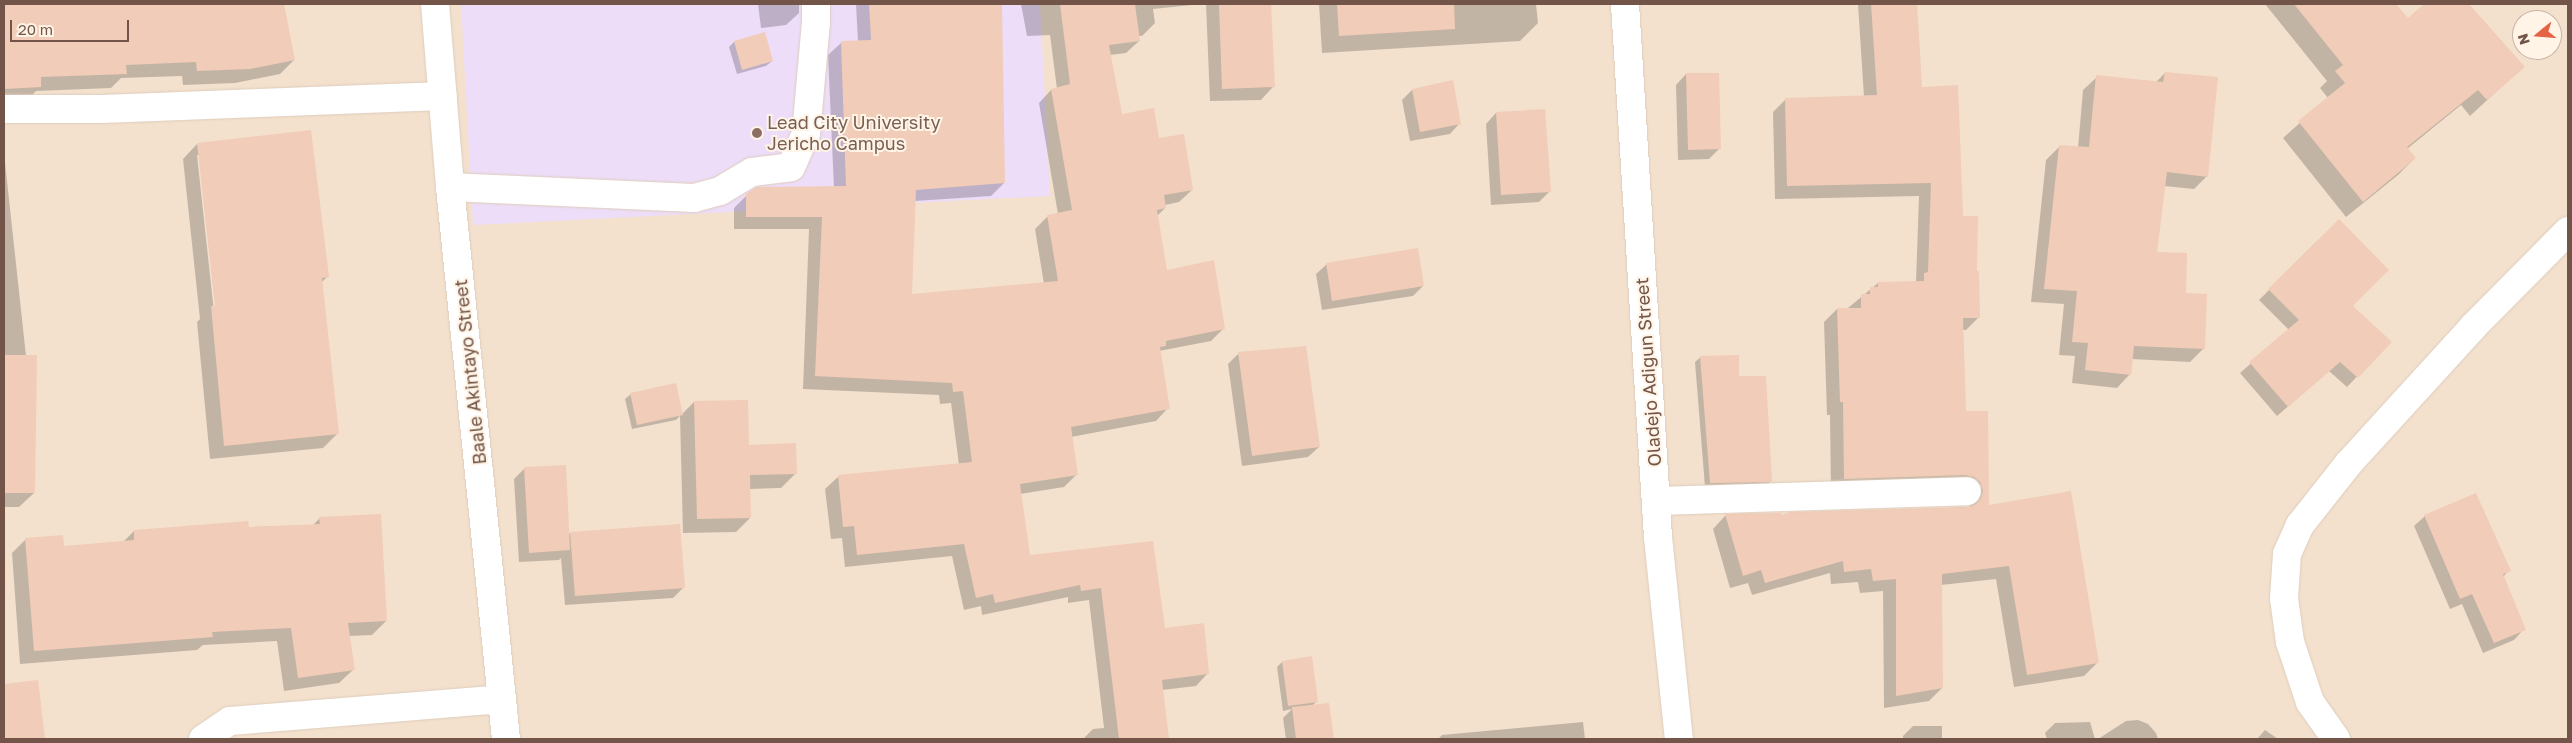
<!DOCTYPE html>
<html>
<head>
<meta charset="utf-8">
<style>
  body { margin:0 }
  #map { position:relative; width:2572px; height:743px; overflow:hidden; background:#fcf0e0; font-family:"Golos Text",sans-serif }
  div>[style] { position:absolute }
  .residential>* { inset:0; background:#f3e1ce }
  .education>* { inset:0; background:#edddf8 }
  .shadow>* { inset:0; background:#0003 }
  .building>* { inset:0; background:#f1ccb8 }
  .roads { filter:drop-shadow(0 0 1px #dfccbc) drop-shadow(0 0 1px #dfccbc) }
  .minor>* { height:28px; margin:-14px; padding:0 14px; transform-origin:14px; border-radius:14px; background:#fff }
  .dots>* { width:14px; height:14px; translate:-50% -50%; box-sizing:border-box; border:2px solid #fff4e6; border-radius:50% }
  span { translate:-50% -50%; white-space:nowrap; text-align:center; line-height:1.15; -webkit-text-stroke:4px #fff4e6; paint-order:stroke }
  .education-label { font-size:18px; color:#785e54 }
  .left { translate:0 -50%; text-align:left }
  .street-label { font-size:18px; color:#725548 }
  .frame { position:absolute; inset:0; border:5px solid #725548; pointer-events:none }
  .north { position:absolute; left:2512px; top:10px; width:50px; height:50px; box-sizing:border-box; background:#fff4e6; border:1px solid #c7b4a7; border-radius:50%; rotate:253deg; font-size:14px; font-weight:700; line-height:20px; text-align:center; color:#725548 }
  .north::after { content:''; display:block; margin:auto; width:18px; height:22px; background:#e56345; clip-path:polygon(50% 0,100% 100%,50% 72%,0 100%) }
  .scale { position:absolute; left:10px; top:20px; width:119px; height:22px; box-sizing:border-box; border:2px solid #725548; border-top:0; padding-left:6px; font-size:15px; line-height:18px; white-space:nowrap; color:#725548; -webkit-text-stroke:4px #fff4e6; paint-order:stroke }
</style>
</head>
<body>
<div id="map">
  <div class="residential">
    <i style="clip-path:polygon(evenodd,4px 4px,2568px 4px,2568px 739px,4px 739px,4px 4px,2522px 20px,2552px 20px,2552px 50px,2522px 50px,2522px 20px)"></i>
  </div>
  <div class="education">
    <i style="clip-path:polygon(461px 4px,1040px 4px,1050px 196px,473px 225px)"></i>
  </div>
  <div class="shadow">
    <i style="clip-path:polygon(4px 4px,283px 4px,294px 60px,280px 74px,235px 83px,183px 85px,182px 76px,121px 78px,111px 88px,36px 91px,26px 101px,4px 102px)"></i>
    <i style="clip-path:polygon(758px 4px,799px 4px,799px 13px,786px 25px,761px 28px)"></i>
    <i style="clip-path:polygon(856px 4px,1001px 4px,1004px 183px,991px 196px,915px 201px,911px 295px,1044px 284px,1035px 229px,1047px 217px,1058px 214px,1039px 103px,1051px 90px,1057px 89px,1050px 35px,1027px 36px,1021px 4px,1202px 4px,1153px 9px,1155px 23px,1142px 36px,1138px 36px,1139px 41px,1126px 53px,1110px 55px,1121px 116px,1158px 139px,1192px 190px,1179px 202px,1165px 205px,1165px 208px,1156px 217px,1166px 271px,1224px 328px,1211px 341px,1159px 351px,1168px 408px,1156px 421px,1071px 437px,1077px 474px,1064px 487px,1020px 494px,1029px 557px,1152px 542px,1164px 629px,1208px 673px,1196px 686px,1162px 690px,1168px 739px,1083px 739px,1093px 729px,1104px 728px,1089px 600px,1068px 603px,1068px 597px,982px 615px,981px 606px,964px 610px,952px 556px,845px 567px,842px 538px,831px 539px,825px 489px,838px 477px,959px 465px,951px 403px,940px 404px,939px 395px,803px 389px,809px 229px,734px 229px,734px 208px,747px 195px,834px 188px,828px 55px,841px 43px,858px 42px)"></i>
    <i style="clip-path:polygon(1206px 4px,1270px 4px,1273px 87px,1261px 100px,1210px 101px)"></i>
    <i style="clip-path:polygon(1319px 4px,1536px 4px,1538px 23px,1520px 41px,1322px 53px)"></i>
    <i style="clip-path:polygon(1858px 4px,1915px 4px,1921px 88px,1962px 217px,1976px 273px,1979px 317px,1966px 330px,1962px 330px,1965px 412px,1988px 506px,2097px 663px,2084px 676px,2014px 687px,1996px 579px,1941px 585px,1942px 688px,1929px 701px,1884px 708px,1883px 591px,1860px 593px,1858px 582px,1831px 584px,1830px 573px,1752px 595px,1748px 583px,1730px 588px,1713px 529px,1725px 516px,1781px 514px,1781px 516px,1969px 507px,1970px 505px,1967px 495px,1831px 492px,1830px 415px,1827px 415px,1824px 322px,1837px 309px,1848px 308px,1878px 283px,1916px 282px,1919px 196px,1775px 199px,1773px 112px,1786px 99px,1864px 97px)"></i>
    <i style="clip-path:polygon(2265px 4px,2395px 4px,2407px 20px,2426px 4px,2468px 4px,2523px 67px,2470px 116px,2461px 105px,2407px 149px,2415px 158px,2398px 175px,2346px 217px,2283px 138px,2328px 98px,2320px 88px,2327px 81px)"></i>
    <i style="clip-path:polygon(734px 42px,772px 61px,766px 66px,737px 74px,729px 47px)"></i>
    <i style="clip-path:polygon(2165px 73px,2207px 176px,2194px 189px,2164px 186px,2155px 253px,2184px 295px,2204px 348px,2190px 362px,2131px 359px,2130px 374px,2117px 388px,2072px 383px,2075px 356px,2059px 355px,2064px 304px,2031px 302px,2046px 160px,2059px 147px,2078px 148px,2083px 90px,2097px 77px,2155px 83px)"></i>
    <i style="clip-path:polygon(1686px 74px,1719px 149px,1709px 159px,1678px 160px,1676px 85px)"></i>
    <i style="clip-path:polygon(1452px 82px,1460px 123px,1450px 134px,1410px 141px,1402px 100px,1412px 90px)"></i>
    <i style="clip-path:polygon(1496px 113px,1550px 191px,1539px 202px,1491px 205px,1486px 124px)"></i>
    <i style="clip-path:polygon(evenodd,197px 144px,328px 276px,321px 283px,338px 433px,323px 448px,210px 459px,197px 322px,200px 319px,183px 159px,197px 144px,197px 155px,199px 155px,216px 312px,214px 312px,197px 155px)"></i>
    <i style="clip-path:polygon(4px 153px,26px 356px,34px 493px,19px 507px,4px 507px)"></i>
    <i style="clip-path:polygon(2339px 221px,2351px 306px,2390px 342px,2347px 387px,2329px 371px,2277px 416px,2240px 373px,2289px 330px,2259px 300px)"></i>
    <i style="clip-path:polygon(1327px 264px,1423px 286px,1413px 296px,1322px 310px,1316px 274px)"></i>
    <i style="clip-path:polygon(1238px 354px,1319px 447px,1308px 457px,1242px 466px,1228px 364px)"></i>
    <i style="clip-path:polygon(1701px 357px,1738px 377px,1771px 481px,1766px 486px,1705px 487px,1695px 362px)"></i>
    <i style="clip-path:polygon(631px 394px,681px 415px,694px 402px,748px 446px,795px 474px,781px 488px,749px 489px,750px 518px,736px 532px,683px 533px,680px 416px,676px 420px,632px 429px,625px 399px)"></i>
    <i style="clip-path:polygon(524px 469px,568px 535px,570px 533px,683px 588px,673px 598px,565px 605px,561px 558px,559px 560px,519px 562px,514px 479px)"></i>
    <i style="clip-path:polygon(2425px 516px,2509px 570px,2503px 577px,2524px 629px,2514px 640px,2483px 653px,2462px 604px,2450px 609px,2414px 526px)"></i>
    <i style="clip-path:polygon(320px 518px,386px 621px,372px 635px,349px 636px,354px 669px,339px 683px,284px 691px,277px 641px,203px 645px,197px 650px,20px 664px,12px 553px,26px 539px,63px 547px,122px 543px,134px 531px,313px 525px)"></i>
    <i style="clip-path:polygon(1282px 662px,1317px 701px,1312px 706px,1328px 704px,1333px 739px,1286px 739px,1283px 718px,1292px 709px,1283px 711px,1277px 667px)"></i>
    <i style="clip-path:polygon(37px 681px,44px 739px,4px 739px,4px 685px)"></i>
    <i style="clip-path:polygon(2138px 720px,2148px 724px,2156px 733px,2158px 739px,2098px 739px,2126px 721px)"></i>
    <i style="clip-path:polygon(1583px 722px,1585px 739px,1438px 739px,1442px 735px)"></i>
    <i style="clip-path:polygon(2090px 722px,2095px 739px,2047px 739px,2045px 733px,2055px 723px)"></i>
    <i style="clip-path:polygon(1913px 726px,1942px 726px,1942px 739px,1903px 739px,1903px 736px)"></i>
    <i style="clip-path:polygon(2265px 730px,2278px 739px,2257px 739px)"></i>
  </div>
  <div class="building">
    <i style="clip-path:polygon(4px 4px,284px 4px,295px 60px,250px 69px,197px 71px,196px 62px,126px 65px,127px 74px,41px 77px,41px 87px,4px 89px)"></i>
    <i style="clip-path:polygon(869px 4px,1002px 4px,1005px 183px,916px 190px,912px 294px,1058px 281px,1047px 215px,1072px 210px,1051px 89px,1070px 84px,1060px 4px,1135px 4px,1140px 41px,1109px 45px,1122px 114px,1154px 108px,1159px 138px,1184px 134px,1193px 190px,1164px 195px,1166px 208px,1157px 210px,1167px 270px,1214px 260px,1225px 329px,1166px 341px,1166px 346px,1160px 347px,1170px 409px,1071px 427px,1078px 475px,1020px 484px,1030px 555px,1153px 541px,1165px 628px,1204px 623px,1209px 674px,1162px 680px,1169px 739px,1119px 739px,1101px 588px,1081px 591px,1080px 585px,995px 603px,993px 594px,976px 598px,964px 544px,857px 555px,854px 526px,843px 527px,838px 475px,972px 462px,963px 391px,953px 392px,952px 383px,815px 376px,822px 217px,746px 217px,746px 194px,757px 187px,846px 186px,841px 41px,871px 40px)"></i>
    <i style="clip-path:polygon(1219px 4px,1271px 4px,1275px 87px,1222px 89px)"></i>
    <i style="clip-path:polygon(1337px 4px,1454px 4px,1455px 29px,1339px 36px)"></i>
    <i style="clip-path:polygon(1871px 4px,1917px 4px,1922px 87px,1958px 85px,1963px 216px,1978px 216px,1977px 271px,1979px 271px,1980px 318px,1963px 318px,1966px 411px,1988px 411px,1989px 505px,2071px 491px,2099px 663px,2027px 675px,2009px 566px,1942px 574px,1943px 688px,1896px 696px,1896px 579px,1873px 581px,1871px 569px,1844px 572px,1843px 561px,1765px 583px,1761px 570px,1743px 576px,1725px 514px,1781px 513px,1782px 515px,1790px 512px,1968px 507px,1976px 504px,1981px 498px,1983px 491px,1980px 482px,1974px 477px,1966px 475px,1844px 479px,1843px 402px,1840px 402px,1837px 308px,1861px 308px,1861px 294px,1870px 294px,1870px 287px,1878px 287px,1878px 282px,1924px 281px,1924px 273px,1928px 272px,1931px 183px,1787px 186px,1785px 98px,1877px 95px)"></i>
    <i style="clip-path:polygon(2294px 4px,2396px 4px,2408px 18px,2424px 4px,2469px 4px,2525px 67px,2487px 100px,2478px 90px,2407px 147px,2416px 158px,2363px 202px,2298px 121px,2345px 83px,2335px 71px,2343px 65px)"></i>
    <i style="clip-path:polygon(765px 32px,773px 61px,742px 70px,734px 41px)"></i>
    <i style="clip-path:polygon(2165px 72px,2218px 77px,2208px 177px,2167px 172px,2157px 252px,2187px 253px,2186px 293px,2207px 294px,2205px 349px,2134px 346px,2131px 375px,2085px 370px,2088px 343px,2072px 342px,2077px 291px,2044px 289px,2059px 145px,2089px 147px,2096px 75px,2163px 82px)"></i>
    <i style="clip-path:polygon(1686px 73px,1719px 73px,1721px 149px,1688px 150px)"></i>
    <i style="clip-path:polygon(1453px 80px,1461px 124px,1420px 132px,1412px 89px)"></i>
    <i style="clip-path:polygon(1545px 109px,1551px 192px,1501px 195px,1496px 112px)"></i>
    <i style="clip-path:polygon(311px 130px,329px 277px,322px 278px,339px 434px,224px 446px,211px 306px,215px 306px,197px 143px)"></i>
    <i style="clip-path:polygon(2339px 219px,2389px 270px,2353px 306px,2392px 342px,2358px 378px,2340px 362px,2288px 407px,2249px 362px,2299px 320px,2268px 289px)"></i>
    <i style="clip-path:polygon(1418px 248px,1424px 286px,1332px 301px,1326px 263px)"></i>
    <i style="clip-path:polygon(1306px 346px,1320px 447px,1252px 456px,1238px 352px)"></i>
    <i style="clip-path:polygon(4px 355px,37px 355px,35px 493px,4px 493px)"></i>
    <i style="clip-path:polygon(1739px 355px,1739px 376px,1766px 376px,1772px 482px,1710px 483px,1700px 356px)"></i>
    <i style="clip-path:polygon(676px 383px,683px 415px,637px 425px,630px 393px)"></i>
    <i style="clip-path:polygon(748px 400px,749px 445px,796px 443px,797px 474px,750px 475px,751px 518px,697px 519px,694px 401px)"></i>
    <i style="clip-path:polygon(566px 465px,570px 550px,529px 553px,524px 467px)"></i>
    <i style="clip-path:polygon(2476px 493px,2511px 571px,2503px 574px,2526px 630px,2494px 643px,2472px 594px,2460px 599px,2424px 515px)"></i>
    <i style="clip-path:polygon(381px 514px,387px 621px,348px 623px,355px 670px,298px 678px,291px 628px,212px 632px,213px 637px,34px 651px,25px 538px,63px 535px,64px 546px,134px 540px,134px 530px,248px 521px,249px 527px,320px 524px,319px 517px)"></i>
    <i style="clip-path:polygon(680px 524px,685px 588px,575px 596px,570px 532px)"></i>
    <i style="clip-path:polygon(1312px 656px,1318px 702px,1288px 706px,1282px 661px)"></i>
    <i style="clip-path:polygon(38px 680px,45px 739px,4px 739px,4px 684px)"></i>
    <i style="clip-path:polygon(1329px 703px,1334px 739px,1296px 739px,1292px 707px)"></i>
  </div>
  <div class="roads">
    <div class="minor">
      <i style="left:435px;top:4px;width:184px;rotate:85.3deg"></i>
      <i style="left:450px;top:187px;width:555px;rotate:84.21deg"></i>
      <i style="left:1625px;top:4px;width:534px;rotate:86.46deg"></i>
      <i style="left:1658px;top:537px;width:203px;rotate:84.1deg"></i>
      <i style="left:4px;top:109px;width:98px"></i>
      <i style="left:102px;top:109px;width:341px;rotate:-2.2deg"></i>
      <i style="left:450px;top:187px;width:244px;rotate:2.6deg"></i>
      <i style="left:694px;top:198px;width:27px;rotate:-15deg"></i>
      <i style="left:720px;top:191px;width:37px;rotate:-31deg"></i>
      <i style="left:752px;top:172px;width:39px;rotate:-7deg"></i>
      <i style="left:791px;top:167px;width:36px;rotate:-66deg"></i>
      <i style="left:806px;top:134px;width:111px;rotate:-84.9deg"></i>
      <i style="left:816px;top:23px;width:19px;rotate:-90deg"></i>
      <i style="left:1656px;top:501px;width:311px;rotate:-1.8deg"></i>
      <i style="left:203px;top:739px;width:32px;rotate:-34deg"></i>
      <i style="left:230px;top:721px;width:273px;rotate:-4.6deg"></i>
      <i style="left:2336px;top:739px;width:45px;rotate:-125.1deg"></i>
      <i style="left:2310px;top:702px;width:63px;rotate:-108.4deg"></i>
      <i style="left:2290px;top:642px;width:44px;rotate:-97.8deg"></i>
      <i style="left:2284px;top:598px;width:44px;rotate:-86.1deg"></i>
      <i style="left:2287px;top:554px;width:32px;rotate:-66deg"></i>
      <i style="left:2300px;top:525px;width:79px;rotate:-51.7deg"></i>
      <i style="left:2349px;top:463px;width:184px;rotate:-47.6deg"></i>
      <i style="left:2473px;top:327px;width:135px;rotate:-45.3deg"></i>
    </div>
  </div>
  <div class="dots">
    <i style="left:757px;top:133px;background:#8d6e63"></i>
  </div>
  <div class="education-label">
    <span class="left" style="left:767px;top:133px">Lead City University<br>Jericho Campus</span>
  </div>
  <div class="street-label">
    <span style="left:470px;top:372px;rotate:-96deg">Baale Akintayo Street</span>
    <span style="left:1648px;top:372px;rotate:-94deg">Oladejo Adigun Street</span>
  </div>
  <div class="frame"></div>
  <div class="north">N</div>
  <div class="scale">20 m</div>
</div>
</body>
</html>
